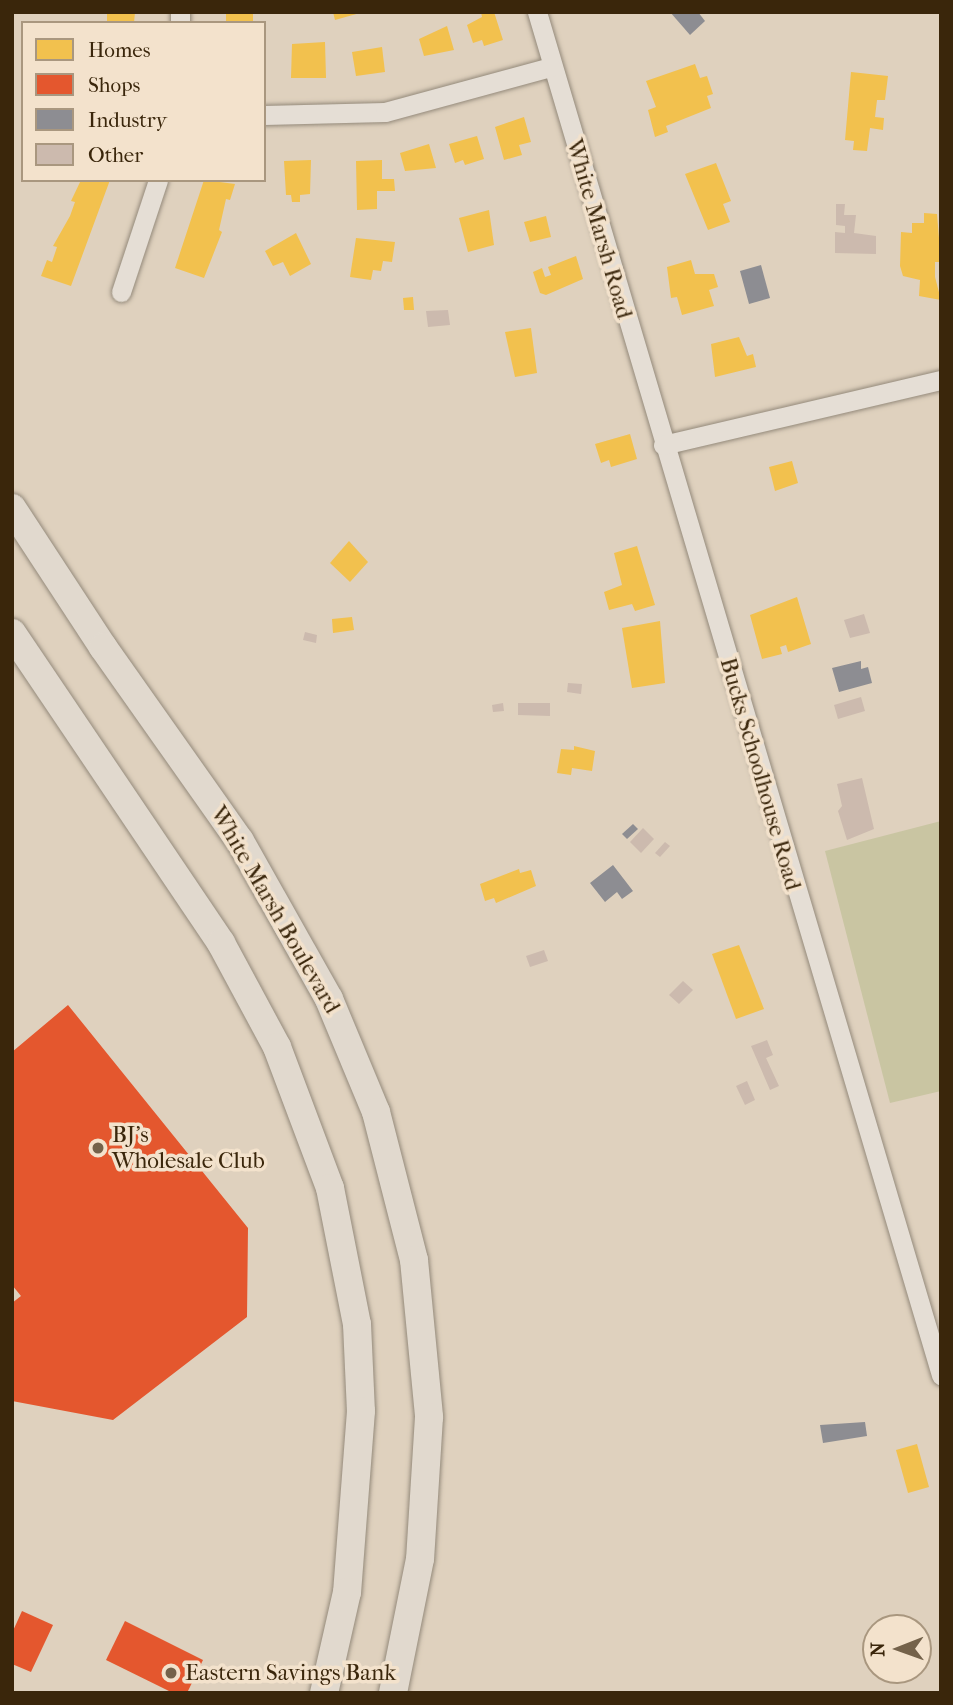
<!DOCTYPE html>
<html>
<head>
<meta charset="utf-8">
<style>
  body { margin:0 }
  #map { position:relative; width:953px; height:1705px; overflow:hidden; background:#dfd1be; font-family:"IM FELL French Canon",serif }
  div>[style] { position:absolute }
  .green>* { inset:0; background:#c9c5a2 }
  .homes>* { inset:0; background:#f2c14e }
  .shops>* { inset:0; background:#e4572e }
  .industry>* { inset:0; background:#8d8d92 }
  .building>* { inset:0; background:#ccbaae }
  .roads { filter:drop-shadow(0 0 2px #948a7b) drop-shadow(0 0 2px #948a7b) }
  .minor>* { height:19px; margin:-9.5px; padding:0 9.5px; transform-origin:9.5px; border-radius:9.5px; background:#e5ded5 }
  .highway>* { height:28px; margin:-14px; padding:0 14px; transform-origin:14px; border-radius:14px; background:#e1d9ce }
  .dots>* { width:19px; height:19px; translate:-50% -50%; box-sizing:border-box; border:4px solid #f3e2cc; border-radius:50% }
  span { translate:-50% -50%; white-space:nowrap; text-align:center; line-height:1.15; -webkit-text-stroke:7px #f3e2cc; paint-order:stroke }
  .street-label { font-size:23px; color:#3a260b }
  .poi-label { font-size:23px; color:#3a260b }
  .left { translate:0 -50%; text-align:left }
  .frame { position:absolute; inset:0; border:14px solid #3a260b; pointer-events:none }
  .legend { position:absolute; left:21px; top:21px; width:245px; height:161px; box-sizing:border-box; background:#f3e2cc; border:2px solid #a9977f; margin:0; padding:9px 12px; list-style:none; font-size:21px; color:#3a260b }
  .legend li { display:flex; align-items:center; gap:14px; height:35px }
  .legend b { width:35px; border:2px solid #a9977f }
  .north { position:absolute; left:862px; top:1614px; width:70px; height:70px; box-sizing:border-box; background:#f3e2cc; border:2px solid #a9977f; border-radius:50%; rotate:269deg; font-size:19px; font-weight:700; line-height:28px; text-align:center; color:#3a260b }
  .north::after { content:''; display:block; margin:auto; width:24px; height:32px; background:#74624a; clip-path:polygon(50% 0,100% 100%,50% 72%,0 100%) }
</style>
</head>
<body>
<div id="map">
  <div class="green">
    <i style="clip-path:polygon(941px 821px,941px 1091px,890px 1103px,825px 851px)"></i>
  </div>
  <div class="homes">
    <i style="clip-path:polygon(107px 12px,135px 12px,134px 23px,107px 23px)"></i>
    <i style="clip-path:polygon(226px 12px,253px 12px,253px 23px,226px 23px)"></i>
    <i style="clip-path:polygon(333px 12px,360px 12px,360px 13px,335px 20px)"></i>
    <i style="clip-path:polygon(481px 12px,494px 12px,503px 40px,484px 46px,482px 40px,473px 43px,467px 25px,482px 17px)"></i>
    <i style="clip-path:polygon(447px 26px,454px 50px,424px 56px,419px 39px)"></i>
    <i style="clip-path:polygon(325px 42px,326px 78px,291px 78px,292px 44px)"></i>
    <i style="clip-path:polygon(382px 47px,385px 72px,356px 76px,352px 52px)"></i>
    <i style="clip-path:polygon(695px 64px,700px 78px,707px 76px,713px 94px,707px 96px,711px 108px,666px 126px,668px 132px,655px 137px,648px 110px,656px 107px,646px 81px)"></i>
    <i style="clip-path:polygon(851px 72px,888px 76px,885px 100px,877px 100px,875px 117px,884px 118px,883px 130px,870px 128px,867px 151px,853px 150px,854px 141px,845px 140px)"></i>
    <i style="clip-path:polygon(524px 117px,531px 142px,519px 145px,522px 155px,504px 160px,495px 127px)"></i>
    <i style="clip-path:polygon(477px 136px,484px 159px,465px 165px,463px 160px,455px 163px,449px 144px)"></i>
    <i style="clip-path:polygon(429px 144px,436px 168px,405px 171px,400px 153px)"></i>
    <i style="clip-path:polygon(311px 160px,310px 194px,300px 195px,300px 202px,292px 202px,291px 195px,286px 195px,284px 161px)"></i>
    <i style="clip-path:polygon(382px 160px,382px 179px,394px 179px,395px 191px,377px 191px,377px 209px,357px 210px,356px 161px)"></i>
    <i style="clip-path:polygon(716px 163px,731px 201px,723px 204px,730px 222px,708px 230px,685px 174px)"></i>
    <i style="clip-path:polygon(81px 180px,110px 180px,71px 286px,41px 276px,47px 260px,52px 262px,57px 247px,53px 246px,70px 216px,75px 202px,71px 201px)"></i>
    <i style="clip-path:polygon(204px 180px,235px 184px,230px 200px,226px 199px,219px 230px,222px 232px,204px 278px,175px 268px)"></i>
    <i style="clip-path:polygon(489px 210px,494px 245px,468px 252px,459px 218px)"></i>
    <i style="clip-path:polygon(924px 213px,937px 214px,941px 262px,935px 262px,935px 277px,941px 300px,919px 296px,920px 280px,903px 276px,900px 266px,901px 232px,912px 233px,912px 223px,924px 223px)"></i>
    <i style="clip-path:polygon(546px 216px,551px 237px,530px 242px,524px 222px)"></i>
    <i style="clip-path:polygon(296px 233px,311px 264px,290px 276px,283px 262px,273px 266px,265px 251px)"></i>
    <i style="clip-path:polygon(356px 238px,395px 242px,392px 262px,383px 261px,381px 271px,373px 270px,371px 280px,350px 277px)"></i>
    <i style="clip-path:polygon(576px 256px,583px 279px,546px 295px,540px 293px,533px 272px,542px 268px,545px 277px,551px 275px,548px 267px)"></i>
    <i style="clip-path:polygon(691px 260px,695px 274px,714px 274px,718px 287px,709px 290px,714px 306px,682px 315px,677px 297px,671px 298px,667px 267px)"></i>
    <i style="clip-path:polygon(413px 297px,414px 310px,404px 310px,403px 298px)"></i>
    <i style="clip-path:polygon(531px 328px,537px 373px,515px 377px,505px 332px)"></i>
    <i style="clip-path:polygon(739px 337px,747px 356px,753px 354px,756px 367px,715px 377px,711px 344px)"></i>
    <i style="clip-path:polygon(630px 434px,637px 459px,611px 467px,609px 460px,601px 463px,595px 444px)"></i>
    <i style="clip-path:polygon(792px 461px,798px 483px,775px 491px,769px 467px)"></i>
    <i style="clip-path:polygon(349px 541px,368px 562px,350px 582px,330px 563px)"></i>
    <i style="clip-path:polygon(637px 546px,655px 605px,635px 611px,632px 604px,609px 610px,604px 592px,622px 585px,614px 553px)"></i>
    <i style="clip-path:polygon(797px 597px,811px 644px,788px 652px,786px 645px,780px 647px,782px 654px,762px 659px,750px 615px)"></i>
    <i style="clip-path:polygon(352px 617px,354px 630px,333px 633px,332px 619px)"></i>
    <i style="clip-path:polygon(660px 621px,665px 683px,632px 688px,622px 628px)"></i>
    <i style="clip-path:polygon(574px 746px,595px 751px,592px 771px,572px 768px,571px 775px,557px 773px,561px 749px,574px 750px)"></i>
    <i style="clip-path:polygon(519px 869px,520px 873px,531px 870px,536px 886px,496px 903px,494px 898px,485px 901px,480px 884px)"></i>
    <i style="clip-path:polygon(739px 945px,764px 1009px,736px 1019px,712px 954px)"></i>
    <i style="clip-path:polygon(917px 1444px,929px 1487px,908px 1493px,896px 1450px)"></i>
  </div>
  <div class="shops">
    <i style="clip-path:polygon(68px 1005px,248px 1228px,247px 1317px,113px 1420px,12px 1401px,12px 1303px,21px 1296px,12px 1285px,12px 1052px)"></i>
    <i style="clip-path:polygon(22px 1611px,53px 1625px,31px 1672px,12px 1664px,12px 1633px)"></i>
    <i style="clip-path:polygon(125px 1621px,203px 1660px,187px 1693px,173px 1693px,106px 1660px)"></i>
  </div>
  <div class="industry">
    <i style="clip-path:polygon(670px 12px,698px 12px,705px 21px,690px 35px)"></i>
    <i style="clip-path:polygon(761px 265px,770px 298px,749px 304px,740px 271px)"></i>
    <i style="clip-path:polygon(861px 661px,861px 669px,868px 667px,872px 683px,839px 692px,832px 668px)"></i>
    <i style="clip-path:polygon(633px 824px,638px 829px,627px 839px,622px 834px)"></i>
    <i style="clip-path:polygon(613px 865px,633px 891px,622px 899px,617px 892px,605px 902px,590px 883px)"></i>
    <i style="clip-path:polygon(865px 1422px,867px 1436px,823px 1443px,820px 1425px)"></i>
  </div>
  <div class="building">
    <i style="clip-path:polygon(836px 204px,845px 204px,844px 215px,856px 215px,854px 233px,876px 236px,876px 254px,835px 253px,835px 232px,845px 233px,845px 226px,836px 225px)"></i>
    <i style="clip-path:polygon(448px 310px,450px 325px,428px 327px,426px 311px)"></i>
    <i style="clip-path:polygon(864px 614px,870px 633px,850px 638px,844px 620px)"></i>
    <i style="clip-path:polygon(305px 632px,317px 635px,316px 643px,303px 640px)"></i>
    <i style="clip-path:polygon(568px 683px,582px 684px,581px 694px,567px 692px)"></i>
    <i style="clip-path:polygon(861px 697px,865px 711px,838px 719px,834px 705px)"></i>
    <i style="clip-path:polygon(503px 703px,504px 711px,493px 712px,492px 705px)"></i>
    <i style="clip-path:polygon(518px 703px,550px 703px,550px 716px,518px 715px)"></i>
    <i style="clip-path:polygon(862px 778px,874px 829px,847px 840px,838px 811px,842px 806px,837px 784px)"></i>
    <i style="clip-path:polygon(643px 828px,654px 839px,641px 853px,630px 842px)"></i>
    <i style="clip-path:polygon(665px 842px,670px 846px,660px 857px,655px 853px)"></i>
    <i style="clip-path:polygon(544px 950px,548px 961px,530px 967px,526px 956px)"></i>
    <i style="clip-path:polygon(683px 981px,693px 990px,679px 1004px,669px 995px)"></i>
    <i style="clip-path:polygon(767px 1040px,773px 1055px,766px 1058px,779px 1086px,770px 1090px,751px 1046px)"></i>
    <i style="clip-path:polygon(747px 1081px,755px 1100px,745px 1105px,736px 1086px)"></i>
  </div>
  <div class="roads">
    <div class="minor">
      <i style="left:180px;top:12px;width:11px;rotate:90deg"></i>
      <i style="left:537px;top:12px;width:1422px;rotate:73.49deg"></i>
      <i style="left:264px;top:115px;width:121px;rotate:-1.4deg"></i>
      <i style="left:385px;top:112px;width:172px;rotate:-15.2deg"></i>
      <i style="left:121px;top:292px;width:118px;rotate:-71.7deg"></i>
      <i style="left:663px;top:445px;width:285px;rotate:-13.2deg"></i>
    </div>
    <div class="highway">
      <i style="left:12px;top:508px;width:166px;rotate:56.8deg"></i>
      <i style="left:103px;top:647px;width:237px;rotate:54.8deg"></i>
      <i style="left:240px;top:841px;width:181px;rotate:60.6deg"></i>
      <i style="left:329px;top:999px;width:122px;rotate:67.4deg"></i>
      <i style="left:376px;top:1112px;width:153px;rotate:75.6deg"></i>
      <i style="left:414px;top:1260px;width:158px;rotate:84.5deg"></i>
      <i style="left:429px;top:1417px;width:142px;rotate:93.6deg"></i>
      <i style="left:420px;top:1559px;width:137px;rotate:101.4deg"></i>
      <i style="left:12px;top:633px;width:374px;rotate:56deg"></i>
      <i style="left:221px;top:943px;width:118px;rotate:61.7deg"></i>
      <i style="left:277px;top:1047px;width:151px;rotate:69.4deg"></i>
      <i style="left:330px;top:1188px;width:139px;rotate:78.8deg"></i>
      <i style="left:357px;top:1324px;width:87px;rotate:87.4deg"></i>
      <i style="left:361px;top:1411px;width:182px;rotate:94.4deg"></i>
      <i style="left:347px;top:1592px;width:104px;rotate:102.8deg"></i>
    </div>
  </div>
  <div class="dots">
    <i style="left:98px;top:1148px;background:#74624a"></i>
    <i style="left:171px;top:1673px;background:#74624a"></i>
  </div>
  <div class="street-label">
    <span style="left:599px;top:229px;rotate:74deg">White Marsh Road</span>
    <span style="left:760px;top:774px;rotate:74deg">Bucks Schoolhouse Road</span>
    <span style="left:275px;top:910px;rotate:60deg">White Marsh Boulevard</span>
  </div>
  <div class="poi-label">
    <span class="left" style="left:112px;top:1148px">BJ's<br>Wholesale Club</span>
    <span class="left" style="left:185px;top:1673px">Eastern Savings Bank</span>
  </div>
  <div class="frame"></div>
  <ul class="legend">
  <li><b style="height:19px;background:#f2c14e"></b>Homes</li>
  <li><b style="height:19px;background:#e4572e"></b>Shops</li>
  <li><b style="height:19px;background:#8d8d92"></b>Industry</li>
  <li><b style="height:19px;background:#ccbaae"></b>Other</li>
  </ul>
  <div class="north">N</div>
</div>
</body>
</html>
